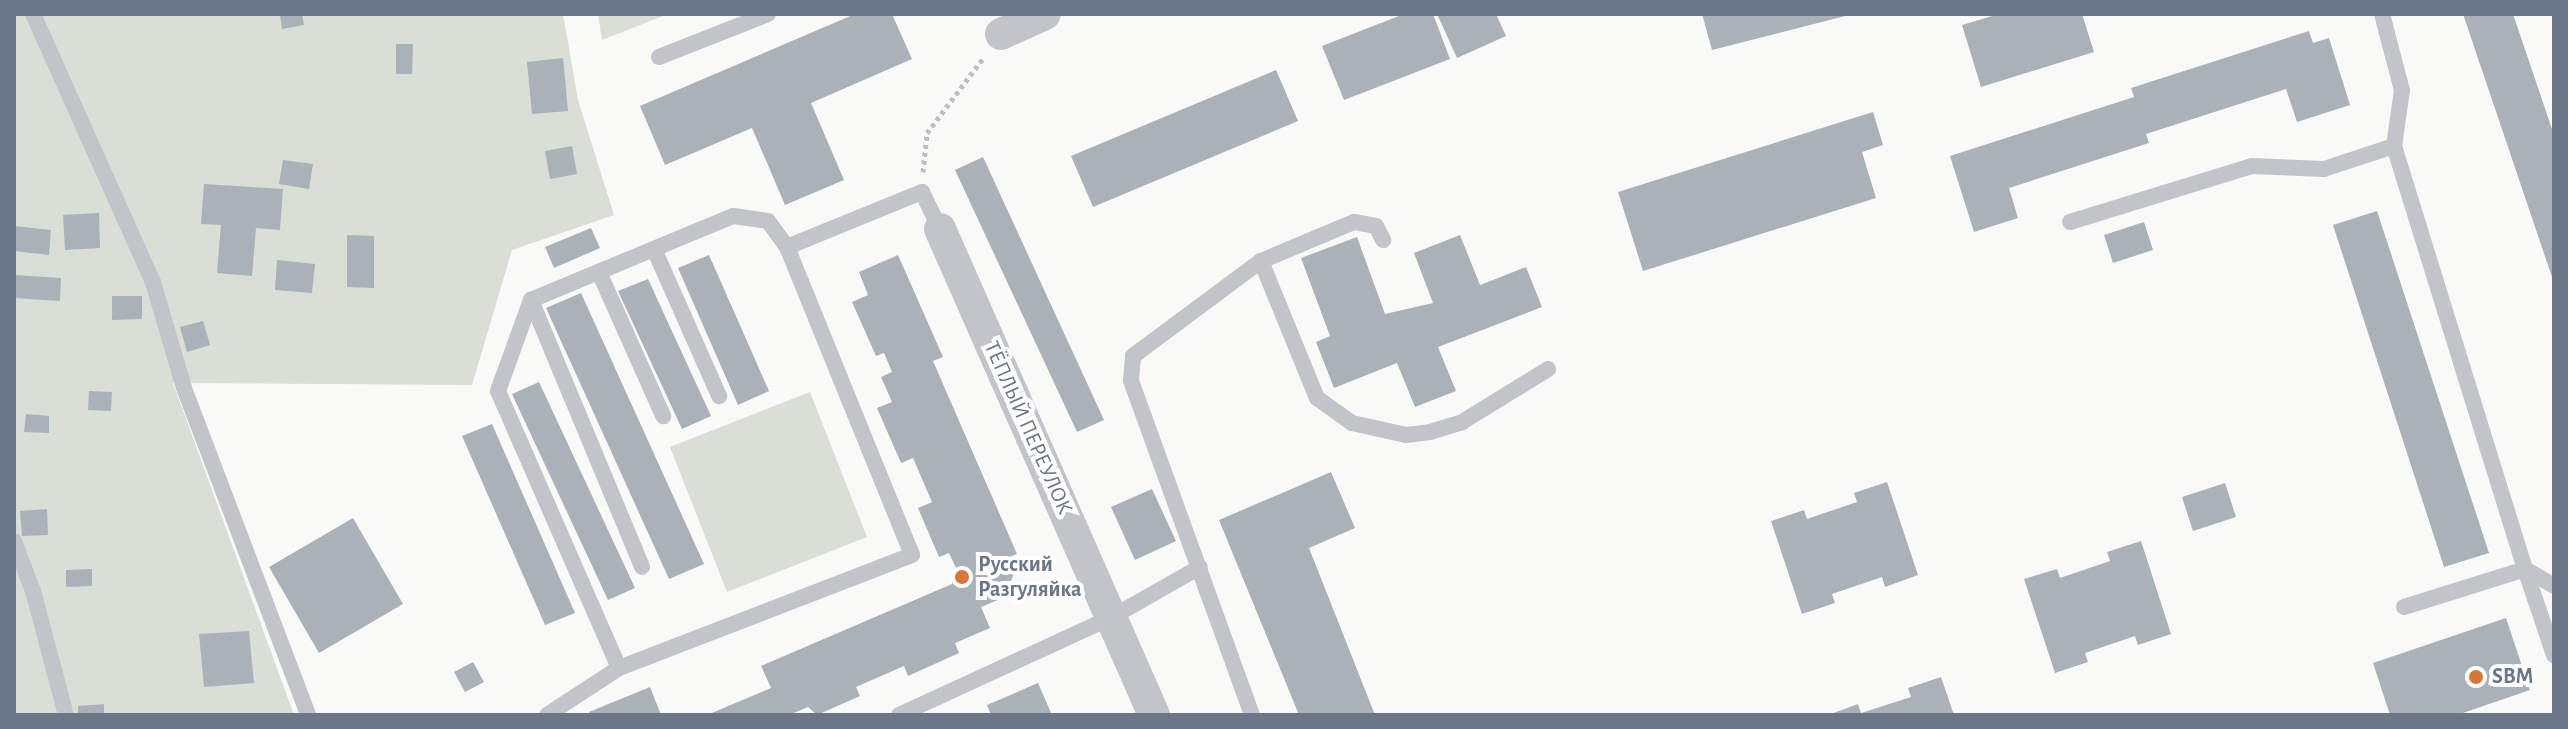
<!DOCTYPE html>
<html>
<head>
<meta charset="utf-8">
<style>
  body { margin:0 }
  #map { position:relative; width:2568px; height:729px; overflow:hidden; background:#f9faf8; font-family:"Alegreya Sans",sans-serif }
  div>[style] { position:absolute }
  .green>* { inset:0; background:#d9ded7 }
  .building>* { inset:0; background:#abb1b8 }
  .path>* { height:5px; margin-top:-2.5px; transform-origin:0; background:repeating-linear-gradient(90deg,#bcbec1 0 4px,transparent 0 8px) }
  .service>* { height:16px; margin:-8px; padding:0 8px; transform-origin:8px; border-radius:8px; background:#c1c4c9 }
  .minor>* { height:32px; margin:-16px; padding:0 16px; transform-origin:16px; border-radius:16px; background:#c1c4c9 }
  .dots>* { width:22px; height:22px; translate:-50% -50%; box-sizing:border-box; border:4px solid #fff; border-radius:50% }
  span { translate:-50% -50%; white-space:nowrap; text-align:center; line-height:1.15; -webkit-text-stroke:8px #fff; paint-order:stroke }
  .street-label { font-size:22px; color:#6b7686 }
  .poi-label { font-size:22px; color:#6b7686; font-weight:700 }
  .left { translate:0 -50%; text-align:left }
  .frame { position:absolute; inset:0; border:16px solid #6b7686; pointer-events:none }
</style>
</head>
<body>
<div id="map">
  <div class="green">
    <i style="clip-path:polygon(14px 14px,563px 14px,578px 100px,614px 215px,512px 250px,472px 385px,173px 383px,294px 715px,14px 715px)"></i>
    <i style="clip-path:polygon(598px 14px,668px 14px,602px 40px)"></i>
    <i style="clip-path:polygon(810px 392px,867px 537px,727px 592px,670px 447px)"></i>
  </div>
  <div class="building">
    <i style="clip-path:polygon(280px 14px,302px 14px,304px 25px,282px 29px)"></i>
    <i style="clip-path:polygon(855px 14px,892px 14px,912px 59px,811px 103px,844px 180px,785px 205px,752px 128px,665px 165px,640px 106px)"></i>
    <i style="clip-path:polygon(1404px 14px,1433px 14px,1450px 59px,1344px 100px,1322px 46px)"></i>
    <i style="clip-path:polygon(1437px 14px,1496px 14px,1506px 36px,1457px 58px)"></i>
    <i style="clip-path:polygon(1702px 14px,1848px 14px,1849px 15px,1712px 50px)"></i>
    <i style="clip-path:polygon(1999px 14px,2082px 14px,2094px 52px,1981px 87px,1962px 25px)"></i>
    <i style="clip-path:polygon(2463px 14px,2513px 14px,2554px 135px,2554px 283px)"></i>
    <i style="clip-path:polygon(2309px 31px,2313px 43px,2329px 38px,2350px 105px,2297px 122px,2286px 89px,2146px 134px,2149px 143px,2009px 188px,2018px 218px,1974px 232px,1950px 156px,2134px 97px,2131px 88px)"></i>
    <i style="clip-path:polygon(396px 44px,413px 44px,412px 74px,396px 74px)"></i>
    <i style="clip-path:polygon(563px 58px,568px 111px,532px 114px,527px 62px)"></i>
    <i style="clip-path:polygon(1276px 70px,1298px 121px,1093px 207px,1071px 156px)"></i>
    <i style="clip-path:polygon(1873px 112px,1883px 145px,1862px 152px,1876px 198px,1643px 271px,1618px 192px)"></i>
    <i style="clip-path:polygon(572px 146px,577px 174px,550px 179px,545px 151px)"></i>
    <i style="clip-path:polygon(983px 157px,1104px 420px,1077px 432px,955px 170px)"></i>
    <i style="clip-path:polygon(283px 160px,313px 164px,309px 189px,279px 184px)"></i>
    <i style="clip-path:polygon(204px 184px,283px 189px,280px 230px,256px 228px,252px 276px,217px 273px,221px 225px,201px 224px)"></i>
    <i style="clip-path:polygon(2377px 211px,2489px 553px,2444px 567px,2333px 225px)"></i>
    <i style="clip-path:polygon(99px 213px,100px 248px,65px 250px,63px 215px)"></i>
    <i style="clip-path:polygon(2144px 222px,2153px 250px,2113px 263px,2104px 235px)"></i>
    <i style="clip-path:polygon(14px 226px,51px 230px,49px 255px,14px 251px)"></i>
    <i style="clip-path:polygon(591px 228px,600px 248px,554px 268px,545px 247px)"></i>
    <i style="clip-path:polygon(347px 235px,374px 236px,374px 288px,347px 287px)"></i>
    <i style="clip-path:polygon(1460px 235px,1480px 285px,1526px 267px,1542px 307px,1438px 347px,1456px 391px,1415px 407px,1397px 363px,1334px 388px,1316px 342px,1330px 336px,1301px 258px,1357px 237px,1385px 314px,1433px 303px,1414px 253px)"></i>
    <i style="clip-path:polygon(709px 255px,769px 391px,738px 405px,678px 268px)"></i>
    <i style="clip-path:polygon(898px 255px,943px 357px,933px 361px,1017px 554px,1007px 558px,1014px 573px,1005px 597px,981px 607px,990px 628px,955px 643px,959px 653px,908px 676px,904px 666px,856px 687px,860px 696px,817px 715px,808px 707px,789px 715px,707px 715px,771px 688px,761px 666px,952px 584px,957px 570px,949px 553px,939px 557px,918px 508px,932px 502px,913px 458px,901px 463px,877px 408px,892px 402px,881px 377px,892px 372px,884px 353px,876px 356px,852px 302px,868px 295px,859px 272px)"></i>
    <i style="clip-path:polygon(277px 260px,315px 264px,312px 293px,275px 290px)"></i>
    <i style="clip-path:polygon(14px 275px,61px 278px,60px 301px,14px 298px)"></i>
    <i style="clip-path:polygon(648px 279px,711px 416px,682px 429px,618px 291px)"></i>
    <i style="clip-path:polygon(581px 293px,704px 564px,669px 579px,546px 308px)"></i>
    <i style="clip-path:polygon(112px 296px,142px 296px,142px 319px,112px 320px)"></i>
    <i style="clip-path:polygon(203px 321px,210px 345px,187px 352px,180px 327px)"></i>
    <i style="clip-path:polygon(539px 382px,635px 588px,608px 600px,512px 394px)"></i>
    <i style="clip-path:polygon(89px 391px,112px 392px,111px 411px,88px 410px)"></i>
    <i style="clip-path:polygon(26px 414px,49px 416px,49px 433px,24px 432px)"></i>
    <i style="clip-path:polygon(492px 424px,575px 613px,545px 625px,462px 436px)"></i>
    <i style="clip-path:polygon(1331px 472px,1355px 528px,1309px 548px,1375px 715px,1299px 715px,1219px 520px)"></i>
    <i style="clip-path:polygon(1887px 482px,1918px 575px,1885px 587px,1882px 577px,1832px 594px,1835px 603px,1802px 614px,1771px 521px,1804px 510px,1807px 519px,1857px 502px,1854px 493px)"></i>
    <i style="clip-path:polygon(2225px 483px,2236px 517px,2193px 531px,2182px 497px)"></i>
    <i style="clip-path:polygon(1152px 489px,1176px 541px,1135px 560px,1111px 507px)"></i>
    <i style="clip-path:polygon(47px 509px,48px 535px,22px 536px,20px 511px)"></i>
    <i style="clip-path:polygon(353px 518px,403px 604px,319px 653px,269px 567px)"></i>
    <i style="clip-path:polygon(2141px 541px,2171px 634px,2138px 645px,2135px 636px,2085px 653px,2088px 662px,2055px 673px,2024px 579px,2057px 569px,2060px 578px,2110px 561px,2107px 552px)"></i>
    <i style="clip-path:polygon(92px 569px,92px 586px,66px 587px,66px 570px)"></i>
    <i style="clip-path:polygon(2506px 618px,2530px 690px,2457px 715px,2390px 715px,2373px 663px)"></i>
    <i style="clip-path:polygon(249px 631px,254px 683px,204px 687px,199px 634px)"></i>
    <i style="clip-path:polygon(473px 662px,484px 682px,465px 692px,454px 672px)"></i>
    <i style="clip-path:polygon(1941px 677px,1954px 715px,1828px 715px,1858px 704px,1861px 713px,1911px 697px,1908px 688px)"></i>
    <i style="clip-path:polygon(1038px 683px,1052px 715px,991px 715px,987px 705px)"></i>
    <i style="clip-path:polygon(650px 687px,661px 715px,590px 715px,589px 712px)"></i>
    <i style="clip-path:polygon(104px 704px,104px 715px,78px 715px,78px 706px)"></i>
  </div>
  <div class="path">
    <i style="left:923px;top:172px;width:39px;rotate:-84deg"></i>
    <i style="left:927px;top:133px;width:95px;rotate:-53.1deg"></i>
  </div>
  <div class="service">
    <i style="left:33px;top:14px;width:294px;rotate:65.9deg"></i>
    <i style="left:153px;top:282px;width:110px;rotate:73.7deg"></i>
    <i style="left:184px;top:388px;width:350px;rotate:69.2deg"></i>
    <i style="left:2382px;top:14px;width:79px;rotate:75.3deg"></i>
    <i style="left:2402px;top:90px;width:57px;rotate:98.1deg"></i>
    <i style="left:2394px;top:146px;width:443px;rotate:72.8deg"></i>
    <i style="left:2525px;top:569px;width:34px;rotate:30deg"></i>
    <i style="left:659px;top:57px;width:117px;rotate:-21.5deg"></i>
    <i style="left:2070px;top:222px;width:190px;rotate:-17.1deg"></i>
    <i style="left:2252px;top:166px;width:72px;rotate:2.4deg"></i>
    <i style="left:2324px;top:169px;width:74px;rotate:-18.2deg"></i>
    <i style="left:787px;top:247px;width:332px;rotate:67.9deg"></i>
    <i style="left:912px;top:555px;width:314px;rotate:158.9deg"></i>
    <i style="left:619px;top:668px;width:302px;rotate:-113.6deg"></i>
    <i style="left:498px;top:391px;width:97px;rotate:-70.1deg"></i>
    <i style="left:531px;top:300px;width:219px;rotate:-22.6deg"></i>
    <i style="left:733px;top:216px;width:35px;rotate:8deg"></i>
    <i style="left:768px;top:221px;width:32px;rotate:54deg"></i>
    <i style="left:787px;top:247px;width:146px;rotate:-22.2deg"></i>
    <i style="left:922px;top:192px;width:41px;rotate:64.1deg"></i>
    <i style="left:654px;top:249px;width:161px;rotate:66.1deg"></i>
    <i style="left:1261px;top:261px;width:101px;rotate:-22.8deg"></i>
    <i style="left:1354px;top:222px;width:22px;rotate:10deg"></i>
    <i style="left:1376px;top:226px;width:16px;rotate:63deg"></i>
    <i style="left:599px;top:272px;width:158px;rotate:66deg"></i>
    <i style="left:531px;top:300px;width:289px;rotate:67.4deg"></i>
    <i style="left:14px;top:541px;width:53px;rotate:69.2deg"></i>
    <i style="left:33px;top:591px;width:128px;rotate:75.1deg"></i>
    <i style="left:2404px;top:607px;width:127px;rotate:-17.4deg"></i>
    <i style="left:2525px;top:569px;width:91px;rotate:71.4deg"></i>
    <i style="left:547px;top:715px;width:86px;rotate:-33.1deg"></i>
    <i style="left:899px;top:715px;width:234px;rotate:-24.7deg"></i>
    <i style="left:1112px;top:617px;width:101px;rotate:-29.6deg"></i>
    <i style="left:1252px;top:715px;width:356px;rotate:-109.9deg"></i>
    <i style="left:1131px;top:380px;width:24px;rotate:-85deg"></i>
    <i style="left:1133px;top:356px;width:159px;rotate:-36.6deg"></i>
    <i style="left:1261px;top:261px;width:148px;rotate:67.8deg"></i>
    <i style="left:1317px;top:398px;width:43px;rotate:35.5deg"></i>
    <i style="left:1352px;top:423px;width:55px;rotate:12.5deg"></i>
    <i style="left:1406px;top:435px;width:24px;rotate:-7deg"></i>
    <i style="left:1430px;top:432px;width:34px;rotate:-17deg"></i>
    <i style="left:1462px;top:422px;width:101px;rotate:-31.6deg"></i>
  </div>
  <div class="minor">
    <i style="left:1001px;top:34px;width:48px;rotate:-24.4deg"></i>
    <i style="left:940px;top:229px;width:531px;rotate:66.23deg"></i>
  </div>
  <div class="dots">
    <i style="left:962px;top:577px;background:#d5773c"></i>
    <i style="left:2476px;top:677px;background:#d5773c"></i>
  </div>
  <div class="street-label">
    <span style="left:1028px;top:428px;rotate:66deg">ТЁПЛЫЙ ПЕРЕУЛОК</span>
  </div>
  <div class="poi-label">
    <span class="left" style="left:978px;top:577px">Русский<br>Разгуляйка</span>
    <span class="left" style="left:2492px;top:677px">SBM</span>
  </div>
  <div class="frame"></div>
</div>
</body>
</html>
